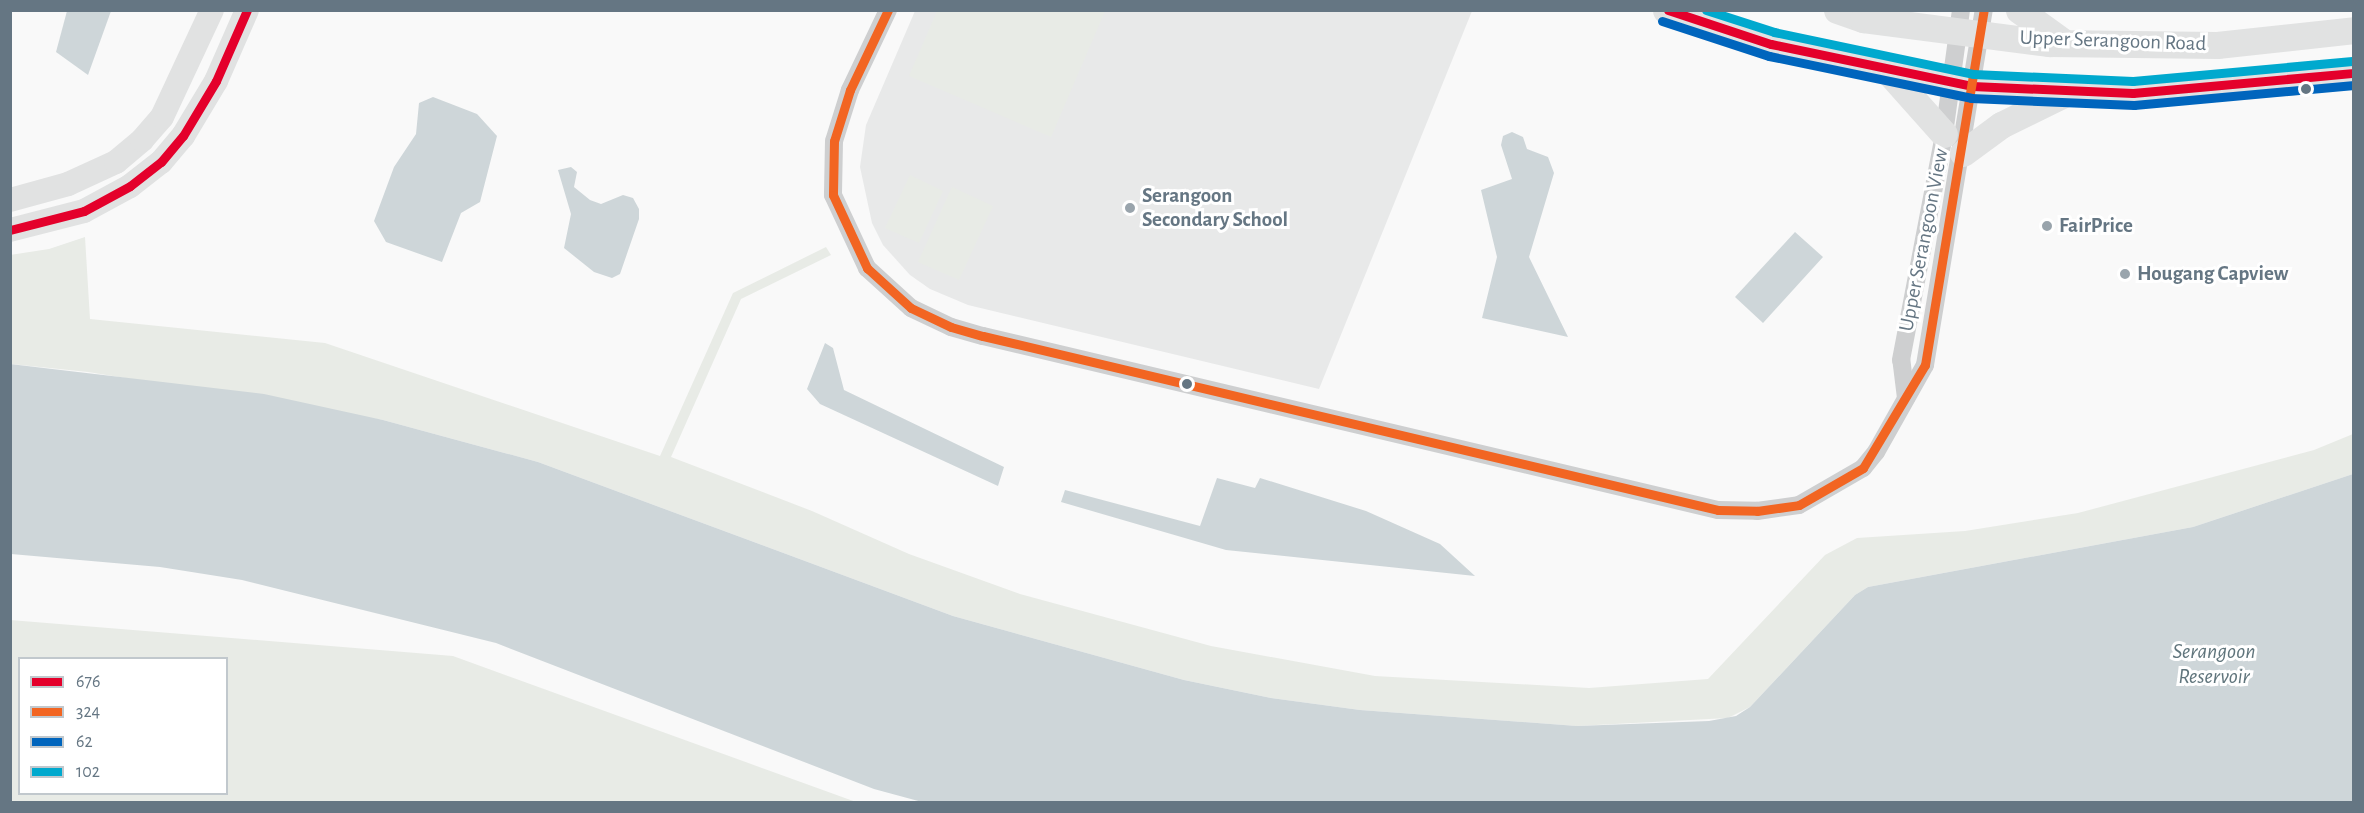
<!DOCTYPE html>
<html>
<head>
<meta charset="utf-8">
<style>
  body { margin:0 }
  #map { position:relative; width:2364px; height:813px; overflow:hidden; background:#f9f9f9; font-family:"Alegreya Sans",sans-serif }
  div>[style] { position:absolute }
  .built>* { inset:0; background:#e8e9e9 }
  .green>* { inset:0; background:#e8ebe6 }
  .water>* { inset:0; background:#ced6d9 }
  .street>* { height:18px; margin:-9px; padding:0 9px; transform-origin:9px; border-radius:9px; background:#cecfd0 }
  .secondary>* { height:24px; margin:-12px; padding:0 12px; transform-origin:12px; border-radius:12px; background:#e1e2e2 }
  .primary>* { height:27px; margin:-13.5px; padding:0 13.5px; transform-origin:13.5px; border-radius:13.5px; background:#e1e2e2 }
  .bus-1>* { height:9px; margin:-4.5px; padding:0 4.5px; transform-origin:4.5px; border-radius:4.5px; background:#e4002b }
  .bus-2>* { height:9px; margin:-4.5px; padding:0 4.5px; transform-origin:4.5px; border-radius:4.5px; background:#f26522 }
  .bus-3>* { height:9px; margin:-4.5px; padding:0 4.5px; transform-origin:4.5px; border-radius:4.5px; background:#0065bd }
  .bus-4>* { height:9px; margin:-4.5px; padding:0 4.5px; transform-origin:4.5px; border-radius:4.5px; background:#00a9ce }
  .dots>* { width:16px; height:16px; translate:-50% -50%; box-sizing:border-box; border:3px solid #fff; border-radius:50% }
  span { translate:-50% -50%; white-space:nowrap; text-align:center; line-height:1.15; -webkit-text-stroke:6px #fff; paint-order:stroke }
  .street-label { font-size:21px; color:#657683 }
  .poi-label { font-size:21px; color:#657683; font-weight:700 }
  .left { translate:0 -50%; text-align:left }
  .water-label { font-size:22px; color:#60757c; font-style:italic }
  .frame { position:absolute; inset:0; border:12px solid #657683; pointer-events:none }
  .legend { position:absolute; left:18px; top:657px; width:210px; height:138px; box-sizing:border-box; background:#fff; border:2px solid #c1c8cd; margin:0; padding:8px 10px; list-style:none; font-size:18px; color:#657683 }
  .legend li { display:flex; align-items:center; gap:12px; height:30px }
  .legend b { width:30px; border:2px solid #c1c8cd }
</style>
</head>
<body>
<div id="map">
  <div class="built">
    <i style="clip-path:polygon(915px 11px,1472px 11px,1319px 389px,968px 305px,930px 289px,910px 275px,883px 245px,872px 223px,860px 167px,866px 125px)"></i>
  </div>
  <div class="green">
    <i style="clip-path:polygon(937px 11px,1105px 11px,1051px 137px,909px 76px)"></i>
    <i style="clip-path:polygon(910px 175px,943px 191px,919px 243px,885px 228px)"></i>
    <i style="clip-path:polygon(952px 187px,993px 206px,959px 280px,918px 262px)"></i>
    <i style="clip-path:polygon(85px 237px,90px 319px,325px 343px,660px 456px,733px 293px,826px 247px,831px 255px,741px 299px,671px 457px,812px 511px,909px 554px,1020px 594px,1211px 646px,1375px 676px,1589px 688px,1708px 679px,1825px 555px,1857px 538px,1965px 531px,2078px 513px,2314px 450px,2353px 434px,2353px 474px,2193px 527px,1868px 587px,1855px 595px,1750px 707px,1728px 718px,1577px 726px,1360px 710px,1271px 698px,1184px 680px,953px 616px,538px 462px,383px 420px,88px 372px,11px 364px,10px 255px,49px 249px)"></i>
    <i style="clip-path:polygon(evenodd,10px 620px,453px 656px,856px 802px,11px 802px,10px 620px,226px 658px,226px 794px,20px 794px,20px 658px,226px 658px)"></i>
  </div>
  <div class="water">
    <i style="clip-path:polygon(67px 11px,111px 11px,88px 75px,56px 52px)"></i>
    <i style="clip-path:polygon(433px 97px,477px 114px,497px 136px,480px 202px,461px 213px,442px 262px,386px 242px,374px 221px,394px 167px,416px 134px,419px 103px)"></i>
    <i style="clip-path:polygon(1512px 132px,1523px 137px,1527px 149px,1548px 157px,1554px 173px,1529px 257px,1568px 337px,1482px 318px,1497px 257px,1481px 190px,1512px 179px,1501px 145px,1503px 136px)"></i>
    <i style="clip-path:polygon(571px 167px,577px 172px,574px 187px,590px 200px,601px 204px,623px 195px,633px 198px,639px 209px,639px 219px,620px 274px,612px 278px,594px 272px,564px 248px,571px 214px,558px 170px)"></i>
    <i style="clip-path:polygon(1795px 232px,1823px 257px,1763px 323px,1735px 297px)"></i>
    <i style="clip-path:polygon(825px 343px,833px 348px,844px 390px,1004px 467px,998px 486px,820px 404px,807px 389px)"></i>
    <i style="clip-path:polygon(10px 364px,264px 394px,383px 420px,538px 462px,953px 616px,1184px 680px,1271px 698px,1360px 710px,1577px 726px,1709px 721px,1736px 716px,1750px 707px,1855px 595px,1868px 587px,2193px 527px,2353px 474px,2353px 802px,922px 802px,874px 789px,496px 643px,242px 580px,160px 567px,11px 554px)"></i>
    <i style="clip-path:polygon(1217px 478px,1255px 488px,1260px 478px,1366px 511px,1440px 544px,1475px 576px,1226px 550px,1061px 502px,1065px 490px,1200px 526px)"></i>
  </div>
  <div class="street">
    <i style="left:888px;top:10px;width:89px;rotate:115.4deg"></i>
    <i style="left:850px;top:90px;width:53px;rotate:107.4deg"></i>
    <i style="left:834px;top:141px;width:54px;rotate:91.1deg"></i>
    <i style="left:833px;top:195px;width:81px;rotate:65deg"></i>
    <i style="left:867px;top:268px;width:59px;rotate:42.3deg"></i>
    <i style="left:911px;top:308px;width:44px;rotate:25.4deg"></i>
    <i style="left:951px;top:327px;width:33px;rotate:16deg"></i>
    <i style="left:983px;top:336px;width:755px;rotate:13.32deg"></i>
    <i style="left:1718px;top:510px;width:39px;rotate:1deg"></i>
    <i style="left:1757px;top:511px;width:42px;rotate:-8.1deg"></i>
    <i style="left:1799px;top:505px;width:74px;rotate:-30deg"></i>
    <i style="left:1863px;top:468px;width:21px;rotate:-51deg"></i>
    <i style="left:1876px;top:452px;width:100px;rotate:-60.6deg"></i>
    <i style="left:1925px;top:365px;width:360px;rotate:-80.6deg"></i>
    <i style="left:1906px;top:398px;width:38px;rotate:-97deg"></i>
    <i style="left:1901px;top:360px;width:230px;rotate:-79.2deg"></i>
    <i style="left:1944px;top:134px;width:125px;rotate:-82.2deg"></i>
  </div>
  <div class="secondary">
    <i style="left:10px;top:200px;width:60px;rotate:-15.4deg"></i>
    <i style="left:68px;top:184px;width:53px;rotate:-24.6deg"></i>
    <i style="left:116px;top:162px;width:34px;rotate:-40deg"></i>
    <i style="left:142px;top:140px;width:30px;rotate:-49deg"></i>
    <i style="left:162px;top:117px;width:118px;rotate:-65deg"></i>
    <i style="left:10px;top:230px;width:76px;rotate:-14.4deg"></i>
    <i style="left:84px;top:211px;width:52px;rotate:-28.5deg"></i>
    <i style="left:130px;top:186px;width:39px;rotate:-38deg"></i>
    <i style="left:161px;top:162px;width:34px;rotate:-50deg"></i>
    <i style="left:183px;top:136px;width:64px;rotate:-59deg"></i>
    <i style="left:216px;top:81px;width:77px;rotate:-66.4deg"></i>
  </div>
  <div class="primary">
    <i style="left:1666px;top:10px;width:110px;rotate:17.9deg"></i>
    <i style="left:1771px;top:44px;width:205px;rotate:11.8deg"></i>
    <i style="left:1972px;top:86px;width:161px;rotate:2.5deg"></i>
    <i style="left:2133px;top:93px;width:155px;rotate:-4.1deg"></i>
    <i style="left:2288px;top:82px;width:67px;rotate:-7.8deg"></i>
    <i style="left:1837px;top:10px;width:28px;rotate:19deg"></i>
    <i style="left:1863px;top:19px;width:188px;rotate:7.4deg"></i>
    <i style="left:2049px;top:43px;width:168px;rotate:0.7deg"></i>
    <i style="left:2217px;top:45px;width:138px;rotate:-6.2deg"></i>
    <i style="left:2019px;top:10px;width:53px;rotate:35.8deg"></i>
    <i style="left:1886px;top:69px;width:87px;rotate:48.3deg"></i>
    <i style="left:1963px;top:153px;width:47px;rotate:-36.4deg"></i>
    <i style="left:2001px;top:125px;width:75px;rotate:-26.2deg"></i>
  </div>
  <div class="bus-1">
    <i style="left:1668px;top:10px;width:108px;rotate:18.3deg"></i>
    <i style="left:1771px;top:44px;width:205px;rotate:11.8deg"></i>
    <i style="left:1972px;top:86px;width:161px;rotate:2.5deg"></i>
    <i style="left:2133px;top:93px;width:222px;rotate:-5.2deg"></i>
    <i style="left:10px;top:230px;width:76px;rotate:-14.4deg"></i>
    <i style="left:84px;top:211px;width:52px;rotate:-28.5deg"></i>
    <i style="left:130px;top:186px;width:39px;rotate:-38deg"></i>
    <i style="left:161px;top:162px;width:34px;rotate:-50deg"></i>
    <i style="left:183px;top:136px;width:64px;rotate:-59deg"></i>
    <i style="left:216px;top:81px;width:77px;rotate:-66.4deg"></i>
  </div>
  <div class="bus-2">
    <i style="left:888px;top:10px;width:89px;rotate:115.4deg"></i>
    <i style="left:850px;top:90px;width:53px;rotate:107.4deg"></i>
    <i style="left:834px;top:141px;width:54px;rotate:91.1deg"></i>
    <i style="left:833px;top:195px;width:81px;rotate:65deg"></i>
    <i style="left:867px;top:268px;width:59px;rotate:42.3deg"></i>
    <i style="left:911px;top:308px;width:44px;rotate:25.4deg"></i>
    <i style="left:951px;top:327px;width:33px;rotate:16deg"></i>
    <i style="left:983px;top:336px;width:755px;rotate:13.32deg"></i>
    <i style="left:1718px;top:510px;width:39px;rotate:1deg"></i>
    <i style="left:1757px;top:511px;width:42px;rotate:-8.1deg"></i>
    <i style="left:1799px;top:505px;width:74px;rotate:-30deg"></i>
    <i style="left:1863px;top:468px;width:120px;rotate:-59deg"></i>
    <i style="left:1925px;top:365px;width:360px;rotate:-80.6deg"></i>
  </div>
  <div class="bus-3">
    <i style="left:1662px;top:21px;width:113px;rotate:18.1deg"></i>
    <i style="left:1769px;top:56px;width:206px;rotate:11.7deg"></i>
    <i style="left:1971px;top:98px;width:163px;rotate:2.5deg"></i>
    <i style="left:2134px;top:105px;width:221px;rotate:-5.2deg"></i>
  </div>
  <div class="bus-4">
    <i style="left:1706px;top:10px;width:71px;rotate:17.9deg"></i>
    <i style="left:1774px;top:32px;width:203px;rotate:11.9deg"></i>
    <i style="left:1973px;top:74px;width:160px;rotate:2.5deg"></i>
    <i style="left:2133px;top:81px;width:220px;rotate:-5.2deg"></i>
  </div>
  <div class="dots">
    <i style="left:2306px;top:89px;background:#657683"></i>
    <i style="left:1130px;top:208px;background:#99a4ac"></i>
    <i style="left:2047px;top:226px;background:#99a4ac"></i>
    <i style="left:2125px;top:274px;background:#99a4ac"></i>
    <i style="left:1187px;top:384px;background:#657683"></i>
  </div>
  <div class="street-label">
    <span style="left:2113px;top:41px;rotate:2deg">Upper Serangoon Road</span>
    <span style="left:1924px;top:240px;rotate:-79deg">Upper Serangoon View</span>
  </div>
  <div class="poi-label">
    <span class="left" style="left:1142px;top:208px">Serangoon<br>Secondary School</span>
    <span class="left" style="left:2059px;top:226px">FairPrice</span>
    <span class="left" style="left:2137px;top:274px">Hougang Capview</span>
  </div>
  <div class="water-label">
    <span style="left:2214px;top:664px">Serangoon<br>Reservoir</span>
  </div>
  <div class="frame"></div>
  <ul class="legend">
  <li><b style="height:8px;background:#e4002b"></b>676</li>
  <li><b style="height:8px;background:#f26522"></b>324</li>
  <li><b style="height:8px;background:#0065bd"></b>62</li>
  <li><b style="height:8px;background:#00a9ce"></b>102</li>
  </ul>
</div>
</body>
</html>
